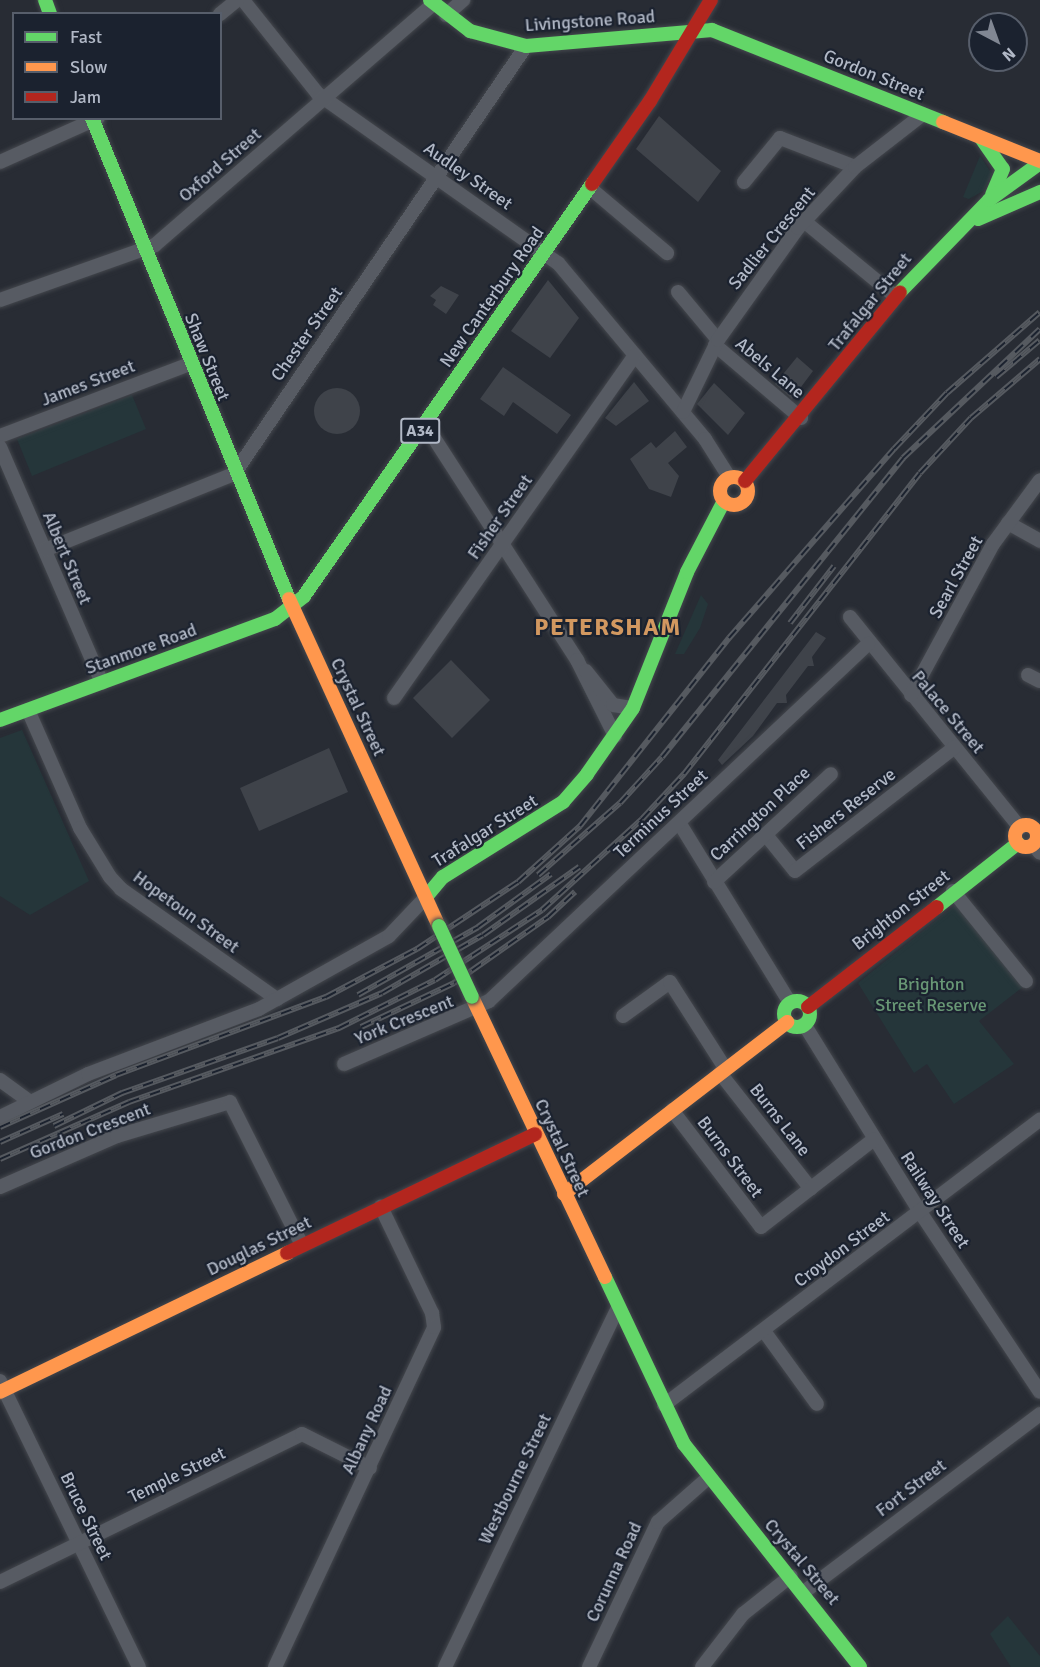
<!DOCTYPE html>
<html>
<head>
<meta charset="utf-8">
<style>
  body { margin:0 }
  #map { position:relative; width:1040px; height:1667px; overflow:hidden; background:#282c34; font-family:Signika,sans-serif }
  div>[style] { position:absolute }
  .green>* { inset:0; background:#25363a }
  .building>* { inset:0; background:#3f434a }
  .round { border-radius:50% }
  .roads { filter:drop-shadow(0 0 2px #44474d) drop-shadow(0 0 2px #44474d) }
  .street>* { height:14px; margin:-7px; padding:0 7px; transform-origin:7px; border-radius:7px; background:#575b63 }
  .fast>* { height:14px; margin:-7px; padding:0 7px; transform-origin:7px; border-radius:7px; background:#63d668 }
  .fast>.ring { margin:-7px; padding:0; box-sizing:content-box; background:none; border:14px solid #63d668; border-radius:50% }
  .slow>* { height:14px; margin:-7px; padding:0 7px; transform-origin:7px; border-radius:7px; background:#ff974d }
  .slow>.ring { margin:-7px; padding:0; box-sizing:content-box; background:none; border:14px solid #ff974d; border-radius:50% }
  .jam>* { height:14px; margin:-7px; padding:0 7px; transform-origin:7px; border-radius:7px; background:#b3261e }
  .rail>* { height:6px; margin-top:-3px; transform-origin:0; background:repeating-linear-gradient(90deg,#1b222f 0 11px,#565a60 0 22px); box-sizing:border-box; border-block:2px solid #565a60 }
  .bridges { filter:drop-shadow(0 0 2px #44474d) drop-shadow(0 0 2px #44474d) }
  .fast-bridge>* { height:14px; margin:-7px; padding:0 7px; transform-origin:7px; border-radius:7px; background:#63d668 }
  span { translate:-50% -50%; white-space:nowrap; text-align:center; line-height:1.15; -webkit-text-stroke:4.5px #1b222f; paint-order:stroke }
  .shield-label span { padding:2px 4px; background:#1b222f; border:2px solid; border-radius:4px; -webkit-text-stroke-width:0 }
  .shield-label { font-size:16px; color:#b1b8c6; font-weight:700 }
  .street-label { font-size:18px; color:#b1b8c6 }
  .park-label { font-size:18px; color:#689775 }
  .district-label { font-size:24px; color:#d29860; font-weight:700; letter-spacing:1.5px }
  .legend { position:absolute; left:12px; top:12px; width:210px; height:108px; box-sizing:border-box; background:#1b222f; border:2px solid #575e6b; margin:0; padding:8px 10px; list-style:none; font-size:18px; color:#b1b8c6 }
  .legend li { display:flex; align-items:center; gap:12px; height:30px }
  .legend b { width:30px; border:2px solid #575e6b }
  .north { position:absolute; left:968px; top:12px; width:60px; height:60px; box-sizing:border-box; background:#1b222f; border:2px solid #575e6b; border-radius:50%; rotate:139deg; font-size:16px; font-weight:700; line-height:24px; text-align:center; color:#b1b8c6 }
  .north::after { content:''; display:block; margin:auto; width:21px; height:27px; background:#818793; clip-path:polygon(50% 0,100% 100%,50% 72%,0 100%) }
</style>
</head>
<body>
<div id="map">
  <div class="green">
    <i style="clip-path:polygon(980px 156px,992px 174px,983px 191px,969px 199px,963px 197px)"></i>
    <i style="clip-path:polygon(132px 395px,146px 429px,32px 476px,17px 439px)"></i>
    <i style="clip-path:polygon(701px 595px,708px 604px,700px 628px,684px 654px,675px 654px)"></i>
    <i style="clip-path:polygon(22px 730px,89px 881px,30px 915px,0 896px,0 738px)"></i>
    <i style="clip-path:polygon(958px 903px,1024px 986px,979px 1021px,1014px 1064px,954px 1104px,927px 1064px,914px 1073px,858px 983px)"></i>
    <i style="clip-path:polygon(1008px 1616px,1040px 1656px,1040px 1667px,1011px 1667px,990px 1634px)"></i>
  </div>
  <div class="building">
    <i style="clip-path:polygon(659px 116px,721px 171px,698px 202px,636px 149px)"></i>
    <i style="clip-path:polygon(548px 280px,579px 318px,550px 358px,511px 331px)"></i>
    <i style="clip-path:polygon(441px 286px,459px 295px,446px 314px,433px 305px,436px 300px,430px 296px)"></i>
    <i style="clip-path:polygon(797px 357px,813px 371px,792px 399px,775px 384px)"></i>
    <i style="clip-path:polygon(503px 367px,571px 415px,557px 434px,513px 402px,504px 416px,480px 399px)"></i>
    <i style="clip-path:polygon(634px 382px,649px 401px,616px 426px,605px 418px)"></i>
    <i style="clip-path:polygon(714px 383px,745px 413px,728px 435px,697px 404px)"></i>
    <i class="round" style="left:314px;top:388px;width:46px;height:46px"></i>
    <i style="clip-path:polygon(675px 431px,687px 447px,668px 463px,679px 476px,671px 497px,649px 489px,630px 459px,651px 442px,656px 448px)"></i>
    <i style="clip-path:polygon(816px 632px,826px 638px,812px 657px,814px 666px,808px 666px,786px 695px,787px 703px,777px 703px,753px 736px,722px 765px,718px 760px)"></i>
    <i style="clip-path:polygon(451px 660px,490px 700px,452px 738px,413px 698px)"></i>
    <i style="clip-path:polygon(329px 748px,348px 792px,259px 831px,240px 788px)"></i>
  </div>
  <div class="roads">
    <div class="street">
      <i style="left:243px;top:0;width:120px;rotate:51.4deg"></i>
      <i style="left:318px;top:94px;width:294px;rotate:35.2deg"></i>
      <i style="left:558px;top:263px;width:229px;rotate:50.1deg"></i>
      <i style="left:705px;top:439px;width:45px;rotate:57.7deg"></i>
      <i style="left:220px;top:14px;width:22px;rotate:-39deg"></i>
      <i style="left:446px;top:15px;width:23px;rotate:-41deg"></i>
      <i style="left:0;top:162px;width:107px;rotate:-24.2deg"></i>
      <i style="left:744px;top:182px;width:57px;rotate:-50.7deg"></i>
      <i style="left:780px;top:138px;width:80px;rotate:21.1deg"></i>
      <i style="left:590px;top:188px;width:101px;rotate:40.2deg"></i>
      <i style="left:804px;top:221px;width:118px;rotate:39.5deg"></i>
      <i style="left:678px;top:292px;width:62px;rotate:50.2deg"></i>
      <i style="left:0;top:300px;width:164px;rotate:-19.5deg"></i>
      <i style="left:155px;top:245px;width:368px;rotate:-40.9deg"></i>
      <i style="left:715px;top:345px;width:113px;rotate:40.3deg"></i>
      <i style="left:683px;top:412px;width:80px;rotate:-64.1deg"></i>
      <i style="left:718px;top:340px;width:138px;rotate:-54.5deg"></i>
      <i style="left:798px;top:228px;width:83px;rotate:-46.9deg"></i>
      <i style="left:855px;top:167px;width:86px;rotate:-37.9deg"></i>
      <i style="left:425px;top:424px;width:281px;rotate:57.2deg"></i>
      <i style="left:577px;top:660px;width:85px;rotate:63.4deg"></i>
      <i style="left:0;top:436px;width:203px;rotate:-20.8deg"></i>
      <i style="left:0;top:447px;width:257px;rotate:66.6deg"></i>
      <i style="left:1008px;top:523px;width:37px;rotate:29deg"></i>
      <i style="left:45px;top:550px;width:204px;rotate:-21.9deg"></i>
      <i style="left:234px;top:474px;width:518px;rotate:-55.7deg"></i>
      <i style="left:850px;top:617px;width:271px;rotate:51.1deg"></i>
      <i style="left:586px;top:671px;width:43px;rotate:51.5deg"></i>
      <i style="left:613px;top:705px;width:20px;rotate:9deg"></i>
      <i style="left:1028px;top:675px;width:13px;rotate:27deg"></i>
      <i style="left:911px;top:695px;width:172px;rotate:-61.5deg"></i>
      <i style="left:993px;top:544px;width:79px;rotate:-53.7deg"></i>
      <i style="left:394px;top:698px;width:419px;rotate:-54.9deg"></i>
      <i style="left:28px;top:710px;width:129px;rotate:66.2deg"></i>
      <i style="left:80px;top:828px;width:57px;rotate:58.5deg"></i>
      <i style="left:110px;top:877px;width:16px;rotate:47deg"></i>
      <i style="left:121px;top:889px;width:191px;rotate:35.2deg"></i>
      <i style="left:680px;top:824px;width:210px;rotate:58.4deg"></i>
      <i style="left:766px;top:835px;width:46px;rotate:51.1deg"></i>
      <i style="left:795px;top:871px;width:202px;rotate:-37.8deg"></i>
      <i style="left:1033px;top:844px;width:11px;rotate:52deg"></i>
      <i style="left:714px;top:882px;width:159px;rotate:-42.7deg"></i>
      <i style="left:953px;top:891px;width:116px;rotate:51deg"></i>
      <i style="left:623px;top:1016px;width:58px;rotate:-35.9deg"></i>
      <i style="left:670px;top:982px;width:102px;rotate:57.4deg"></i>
      <i style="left:804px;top:1024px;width:221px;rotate:58.3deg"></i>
      <i style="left:920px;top:1212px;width:216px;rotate:56.3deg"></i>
      <i style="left:344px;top:1064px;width:158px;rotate:-23.5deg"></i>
      <i style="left:489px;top:1001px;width:521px;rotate:-43.29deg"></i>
      <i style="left:720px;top:1073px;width:147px;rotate:51.9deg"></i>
      <i style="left:0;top:1080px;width:36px;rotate:36deg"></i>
      <i style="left:672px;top:1110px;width:147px;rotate:52.7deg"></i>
      <i style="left:761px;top:1227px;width:143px;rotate:-37.9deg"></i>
      <i style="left:0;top:1117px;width:98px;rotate:-26deg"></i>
      <i style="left:88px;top:1074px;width:183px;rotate:-20.8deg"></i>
      <i style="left:259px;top:1009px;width:149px;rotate:-29.3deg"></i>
      <i style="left:389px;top:936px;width:54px;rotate:-46.5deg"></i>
      <i style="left:0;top:1187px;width:128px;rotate:-23.6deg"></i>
      <i style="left:117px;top:1136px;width:118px;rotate:-16.7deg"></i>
      <i style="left:230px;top:1102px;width:160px;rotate:63.3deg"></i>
      <i style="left:764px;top:1331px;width:90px;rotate:54deg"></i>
      <i style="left:0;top:1381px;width:318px;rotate:64.1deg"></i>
      <i style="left:664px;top:1405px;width:472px;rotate:-37.2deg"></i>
      <i style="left:0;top:1582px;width:336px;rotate:-26.1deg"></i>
      <i style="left:302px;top:1434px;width:76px;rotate:26.6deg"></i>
      <i style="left:804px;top:1592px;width:296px;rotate:-37deg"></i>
      <i style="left:275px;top:1667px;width:375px;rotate:-64.9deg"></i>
      <i style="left:434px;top:1327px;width:14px;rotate:-98deg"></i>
      <i style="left:432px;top:1313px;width:118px;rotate:-115.7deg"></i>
      <i style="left:445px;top:1667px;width:399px;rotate:-64.3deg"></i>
      <i style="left:589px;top:1667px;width:161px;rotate:-64.6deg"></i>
      <i style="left:658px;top:1522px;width:68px;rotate:-41.4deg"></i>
      <i style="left:702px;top:1667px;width:67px;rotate:-52.3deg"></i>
      <i style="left:743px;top:1614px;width:61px;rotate:-38.4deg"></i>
    </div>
    <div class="fast">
      <i style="left:45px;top:0;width:15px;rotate:70deg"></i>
      <i style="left:430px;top:0;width:51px;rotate:37.8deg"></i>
      <i style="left:470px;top:31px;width:58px;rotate:15deg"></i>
      <i style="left:526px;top:46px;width:187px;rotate:-4.9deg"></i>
      <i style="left:712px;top:30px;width:249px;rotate:21.7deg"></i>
      <i style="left:92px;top:118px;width:520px;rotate:67.73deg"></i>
      <i style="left:981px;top:138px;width:38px;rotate:55deg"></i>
      <i style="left:1003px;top:169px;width:28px;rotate:113deg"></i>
      <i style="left:978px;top:219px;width:68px;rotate:-23.5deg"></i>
      <i style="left:900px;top:292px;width:128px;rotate:-45.9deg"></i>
      <i style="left:989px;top:200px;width:63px;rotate:-36deg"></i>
      <i style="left:0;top:720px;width:293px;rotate:-20.2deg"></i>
      <i style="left:275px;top:619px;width:37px;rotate:-38deg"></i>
      <i style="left:304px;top:596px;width:503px;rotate:-55.05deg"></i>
      <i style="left:426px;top:897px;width:26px;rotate:-50deg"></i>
      <i style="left:443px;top:877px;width:142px;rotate:-32deg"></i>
      <i style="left:563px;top:802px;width:37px;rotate:-49deg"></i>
      <i style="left:587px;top:774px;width:80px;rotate:-55.1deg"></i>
      <i style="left:633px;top:708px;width:146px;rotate:-68.3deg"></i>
      <i style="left:687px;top:572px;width:80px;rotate:-62.5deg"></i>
      <i style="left:937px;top:907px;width:103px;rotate:-38.3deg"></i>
      <i class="ring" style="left:784px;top:1001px;width:12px;height:12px"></i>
      <i style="left:605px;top:1277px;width:185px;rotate:64.7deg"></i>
      <i style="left:684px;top:1444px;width:284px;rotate:51.7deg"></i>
    </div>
    <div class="slow">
      <i style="left:943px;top:122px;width:105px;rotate:21.9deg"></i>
      <i class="ring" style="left:720px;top:477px;width:14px;height:14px"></i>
      <i style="left:289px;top:599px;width:360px;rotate:65.4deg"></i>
      <i class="ring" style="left:1015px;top:825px;width:8px;height:8px"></i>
      <i style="left:472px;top:997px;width:310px;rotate:64.6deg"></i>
      <i style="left:564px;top:1194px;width:282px;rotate:-37.6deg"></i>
      <i style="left:0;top:1392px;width:319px;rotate:-25.8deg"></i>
    </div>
    <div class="jam">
      <i style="left:592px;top:184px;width:101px;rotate:-55.1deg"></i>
      <i style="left:650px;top:101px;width:118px;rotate:-58.9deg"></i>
      <i style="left:745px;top:481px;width:244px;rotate:-50.6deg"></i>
      <i style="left:808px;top:1007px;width:163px;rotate:-37.8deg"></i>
      <i style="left:287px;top:1253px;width:275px;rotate:-25.6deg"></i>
    </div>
  </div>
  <div class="rail">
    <i style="left:996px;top:377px;width:57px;rotate:-40.1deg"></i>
    <i style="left:790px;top:623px;width:72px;rotate:-52.3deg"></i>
    <i style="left:538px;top:875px;width:109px;rotate:-41.3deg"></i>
    <i style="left:620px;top:803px;width:62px;rotate:-47.6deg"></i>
    <i style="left:662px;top:757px;width:384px;rotate:-51.1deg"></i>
    <i style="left:903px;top:458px;width:188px;rotate:-43.3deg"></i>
    <i style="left:358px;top:995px;width:138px;rotate:-29.5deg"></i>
    <i style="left:478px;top:927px;width:90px;rotate:-36deg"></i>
    <i style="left:361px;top:1027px;width:103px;rotate:-25.3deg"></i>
    <i style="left:454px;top:983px;width:115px;rotate:-35.1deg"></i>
    <i style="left:548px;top:917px;width:37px;rotate:-43deg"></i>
    <i style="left:54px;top:1126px;width:76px;rotate:-25.9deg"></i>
    <i style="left:122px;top:1093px;width:165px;rotate:-19.4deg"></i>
    <i style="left:278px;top:1038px;width:113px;rotate:-23.4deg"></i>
    <i style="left:382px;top:993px;width:116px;rotate:-29.9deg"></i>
    <i style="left:483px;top:935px;width:118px;rotate:-35.3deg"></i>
    <i style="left:0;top:1127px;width:127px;rotate:-24.1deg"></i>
    <i style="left:116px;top:1075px;width:224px;rotate:-20.4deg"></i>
    <i style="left:326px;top:997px;width:103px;rotate:-27.8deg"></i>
    <i style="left:417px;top:949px;width:121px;rotate:-33.6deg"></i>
    <i style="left:518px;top:882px;width:84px;rotate:-42.1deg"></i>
    <i style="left:580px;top:826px;width:240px;rotate:-51.6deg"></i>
    <i style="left:729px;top:638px;width:251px;rotate:-48.9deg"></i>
    <i style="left:894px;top:449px;width:77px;rotate:-46.6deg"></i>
    <i style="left:947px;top:393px;width:123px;rotate:-41.1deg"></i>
    <i style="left:0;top:1142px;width:69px;rotate:-24deg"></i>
    <i style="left:0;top:1159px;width:141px;rotate:-23.8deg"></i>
    <i style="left:129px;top:1102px;width:223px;rotate:-19.4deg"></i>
    <i style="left:339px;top:1028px;width:107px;rotate:-26.6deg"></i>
    <i style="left:435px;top:980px;width:128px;rotate:-33.2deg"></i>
    <i style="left:542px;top:910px;width:135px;rotate:-42.3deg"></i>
    <i style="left:642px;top:819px;width:62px;rotate:-47deg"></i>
    <i style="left:684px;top:774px;width:382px;rotate:-51.9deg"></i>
    <i style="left:920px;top:473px;width:75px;rotate:-47.2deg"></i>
    <i style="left:971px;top:418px;width:91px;rotate:-40.5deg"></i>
  </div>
  <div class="bridges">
    <div class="fast-bridge">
      <i style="left:439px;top:926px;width:78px;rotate:65.1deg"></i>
    </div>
  </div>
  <div class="shield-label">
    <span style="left:420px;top:431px">A34</span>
  </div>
  <div class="street-label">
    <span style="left:590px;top:21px;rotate:-4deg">Livingstone Road</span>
    <span style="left:874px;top:75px;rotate:22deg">Gordon Street</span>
    <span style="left:220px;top:165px;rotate:-41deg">Oxford Street</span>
    <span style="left:468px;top:176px;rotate:35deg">Audley Street</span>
    <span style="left:772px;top:238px;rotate:-51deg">Sadlier Crescent</span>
    <span style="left:492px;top:297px;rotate:-55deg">New Canterbury Road</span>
    <span style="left:870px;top:302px;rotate:-51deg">Trafalgar Street</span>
    <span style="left:307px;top:334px;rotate:-55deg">Chester Street</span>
    <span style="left:207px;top:357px;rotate:68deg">Shaw Street</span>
    <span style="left:770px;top:368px;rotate:40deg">Abels Lane</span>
    <span style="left:88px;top:383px;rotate:-21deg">James Street</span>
    <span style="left:500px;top:517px;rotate:-55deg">Fisher Street</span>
    <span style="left:67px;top:558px;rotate:67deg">Albert Street</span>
    <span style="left:956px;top:577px;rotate:-61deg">Searl Street</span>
    <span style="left:141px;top:649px;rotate:-20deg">Stanmore Road</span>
    <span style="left:358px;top:707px;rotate:65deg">Crystal Street</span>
    <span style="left:948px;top:712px;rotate:50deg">Palace Street</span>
    <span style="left:846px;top:809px;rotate:-38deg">Fishers Reserve</span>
    <span style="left:661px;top:814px;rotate:-43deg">Terminus Street</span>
    <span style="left:760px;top:814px;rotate:-43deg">Carrington Place</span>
    <span style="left:485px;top:831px;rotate:-32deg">Trafalgar Street</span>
    <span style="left:901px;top:910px;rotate:-38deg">Brighton Street</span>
    <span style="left:186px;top:912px;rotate:36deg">Hopetoun Street</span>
    <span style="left:404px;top:1020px;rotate:-22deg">York Crescent</span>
    <span style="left:780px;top:1120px;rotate:52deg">Burns Lane</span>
    <span style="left:90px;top:1131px;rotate:-21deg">Gordon Crescent</span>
    <span style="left:562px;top:1148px;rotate:65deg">Crystal Street</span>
    <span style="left:730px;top:1157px;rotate:53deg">Burns Street</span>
    <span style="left:935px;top:1200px;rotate:57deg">Railway Street</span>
    <span style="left:259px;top:1246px;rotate:-26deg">Douglas Street</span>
    <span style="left:842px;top:1249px;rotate:-37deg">Croydon Street</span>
    <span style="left:367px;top:1430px;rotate:-65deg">Albany Road</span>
    <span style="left:177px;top:1475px;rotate:-26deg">Temple Street</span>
    <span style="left:515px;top:1479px;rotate:-64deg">Westbourne Street</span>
    <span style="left:911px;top:1488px;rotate:-37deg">Fort Street</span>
    <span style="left:86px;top:1516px;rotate:64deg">Bruce Street</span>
    <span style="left:802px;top:1562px;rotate:50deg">Crystal Street</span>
    <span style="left:614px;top:1572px;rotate:-65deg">Corunna Road</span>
  </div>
  <div class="park-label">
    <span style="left:931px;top:995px">Brighton<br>Street Reserve</span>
  </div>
  <div class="district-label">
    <span style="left:608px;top:628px">PETERSHAM</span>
  </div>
  <ul class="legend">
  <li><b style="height:8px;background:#63d668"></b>Fast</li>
  <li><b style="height:8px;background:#ff974d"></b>Slow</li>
  <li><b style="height:8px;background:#b3261e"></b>Jam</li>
  </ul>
  <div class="north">N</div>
</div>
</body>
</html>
